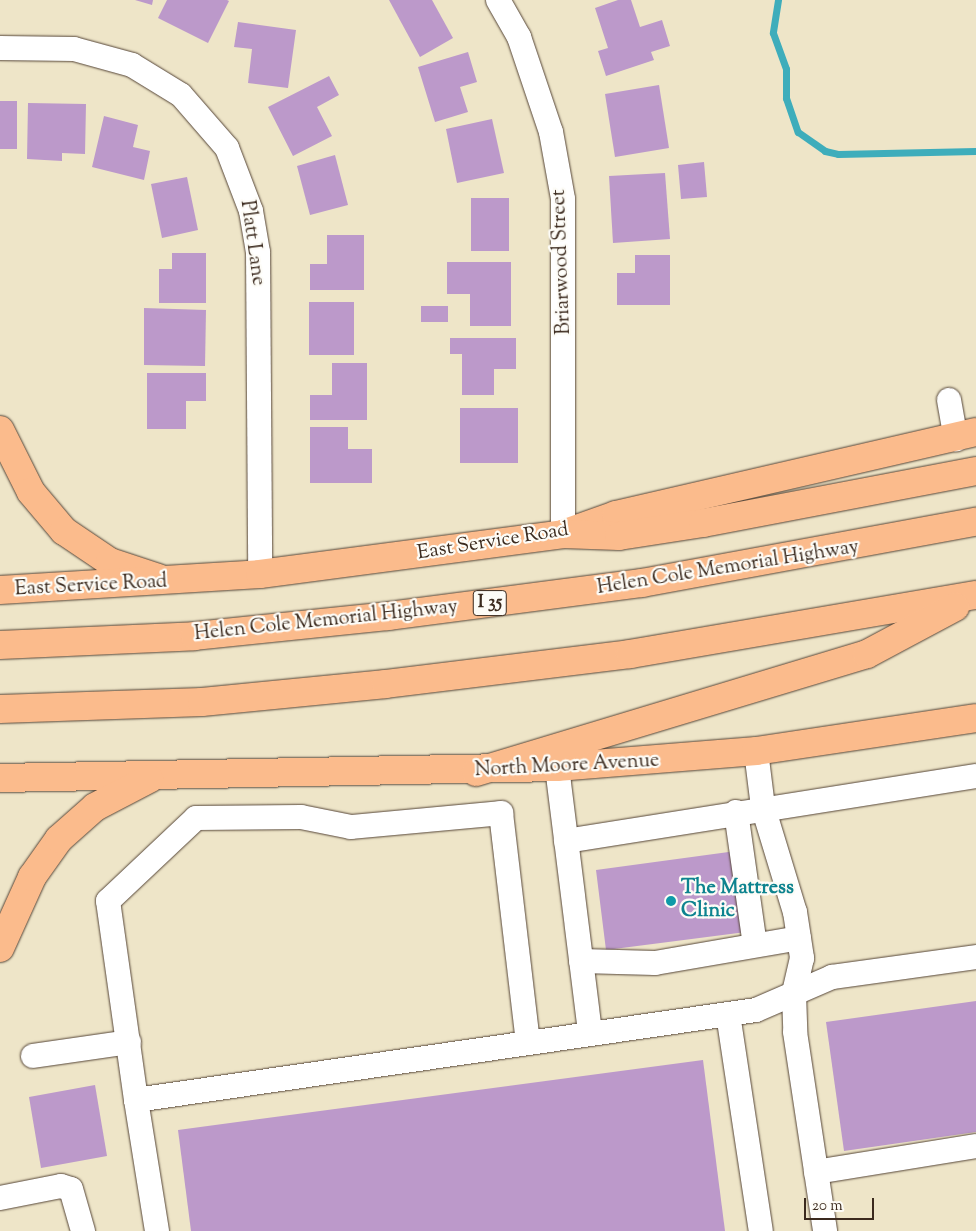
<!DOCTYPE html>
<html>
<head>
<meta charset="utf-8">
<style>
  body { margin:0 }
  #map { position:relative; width:976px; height:1231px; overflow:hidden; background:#eee5c8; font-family:"Sorts Mill Goudy",serif }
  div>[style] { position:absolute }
  .stream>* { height:7px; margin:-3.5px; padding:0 3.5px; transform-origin:3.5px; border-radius:3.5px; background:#3eadbb }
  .building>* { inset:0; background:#bc99ca }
  .roads { filter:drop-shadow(0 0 1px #564638) drop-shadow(0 0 1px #564638) }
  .minor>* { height:24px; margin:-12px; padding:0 12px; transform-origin:12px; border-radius:12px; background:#fff }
  .major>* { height:28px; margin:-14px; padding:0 14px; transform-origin:14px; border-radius:14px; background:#fbbb8c }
  .highway>* { height:28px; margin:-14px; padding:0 14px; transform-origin:14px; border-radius:14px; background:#fbbb8c }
  .dots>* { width:14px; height:14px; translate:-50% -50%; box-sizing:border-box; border:2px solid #fdfcf7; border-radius:50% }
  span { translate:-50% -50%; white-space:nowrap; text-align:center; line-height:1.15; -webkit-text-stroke:4.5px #fdfcf7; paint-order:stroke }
  .shield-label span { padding:1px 4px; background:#fdfcf7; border:1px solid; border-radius:4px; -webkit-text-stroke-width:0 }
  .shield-label { font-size:19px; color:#3b2a1e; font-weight:700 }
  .street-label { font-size:20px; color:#3b2a1e }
  .culture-label { font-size:20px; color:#0d838f; font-weight:700 }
  .left { translate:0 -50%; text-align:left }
  .scale { position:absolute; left:804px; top:1198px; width:70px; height:22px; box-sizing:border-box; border:2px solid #3b2a1e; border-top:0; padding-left:6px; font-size:15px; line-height:18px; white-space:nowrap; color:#3b2a1e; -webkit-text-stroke:4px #fdfcf7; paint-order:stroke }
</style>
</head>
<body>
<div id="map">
  <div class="stream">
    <i style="left:778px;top:0;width:33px;rotate:99deg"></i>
    <i style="left:773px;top:33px;width:38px;rotate:70deg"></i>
    <i style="left:786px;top:69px;width:29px;rotate:90deg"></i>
    <i style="left:786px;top:98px;width:36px;rotate:71deg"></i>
    <i style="left:798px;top:132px;width:33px;rotate:35deg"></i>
    <i style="left:825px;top:151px;width:13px;rotate:13deg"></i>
    <i style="left:838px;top:154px;width:138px;rotate:-1.2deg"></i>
  </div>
  <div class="building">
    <i style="clip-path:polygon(135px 0,153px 0,152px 5px)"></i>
    <i style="clip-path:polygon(167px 0,227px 0,229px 1px,208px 43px,158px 18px)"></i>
    <i style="clip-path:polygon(389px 0,432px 0,453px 38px,420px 57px)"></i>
    <i style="clip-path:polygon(618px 0,631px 0,640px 27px,662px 20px,670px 46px,651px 52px,654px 60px,606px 76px,598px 51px,608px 48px,595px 8px)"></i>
    <i style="clip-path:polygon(238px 22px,296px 30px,288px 88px,248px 83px,252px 49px,234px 47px)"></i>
    <i style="clip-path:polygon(468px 52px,477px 82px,460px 87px,468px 112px,435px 122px,418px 67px)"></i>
    <i style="clip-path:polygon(329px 76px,339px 95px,317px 107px,332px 136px,293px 156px,268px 107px)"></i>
    <i style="clip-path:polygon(659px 85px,669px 148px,615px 157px,605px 94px)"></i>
    <i style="clip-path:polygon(0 101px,17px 101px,17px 149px,0 149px)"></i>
    <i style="clip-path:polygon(28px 103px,86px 104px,85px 154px,62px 153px,62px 161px,27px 159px)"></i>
    <i style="clip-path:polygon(104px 116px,138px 125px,133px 147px,150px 151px,144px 180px,92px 167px)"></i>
    <i style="clip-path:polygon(492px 119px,504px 173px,457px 183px,446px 129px)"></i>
    <i style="clip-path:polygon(335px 155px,348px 205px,310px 215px,297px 166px)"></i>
    <i style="clip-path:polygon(704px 162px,707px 197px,681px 199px,678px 165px)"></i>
    <i style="clip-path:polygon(665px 173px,670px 239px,613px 243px,609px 176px)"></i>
    <i style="clip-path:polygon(187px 177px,198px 230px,162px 238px,151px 184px)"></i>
    <i style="clip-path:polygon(471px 198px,509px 198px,509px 251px,471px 251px)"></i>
    <i style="clip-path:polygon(327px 235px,364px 235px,364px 290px,310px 290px,310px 264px,327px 264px)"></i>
    <i style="clip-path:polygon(172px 253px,206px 253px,206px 303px,159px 303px,159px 269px,172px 269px)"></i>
    <i style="clip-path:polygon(635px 255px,670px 255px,670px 305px,617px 305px,617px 273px,635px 273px)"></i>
    <i style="clip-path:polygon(447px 262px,511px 262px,511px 326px,470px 326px,470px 294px,447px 294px)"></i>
    <i style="clip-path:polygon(309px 302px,354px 302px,354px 355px,309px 355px)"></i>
    <i style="clip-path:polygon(421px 306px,448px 306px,448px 322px,421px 322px)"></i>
    <i style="clip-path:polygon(144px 308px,206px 310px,205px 366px,144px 365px)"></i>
    <i style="clip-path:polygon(450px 338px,516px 338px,516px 369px,494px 369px,494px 395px,462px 395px,462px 354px,450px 354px)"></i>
    <i style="clip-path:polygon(332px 363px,367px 363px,367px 420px,310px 420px,310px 395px,332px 395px)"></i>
    <i style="clip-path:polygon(147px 373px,206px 373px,206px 401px,186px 401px,186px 429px,147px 429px)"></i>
    <i style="clip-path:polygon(460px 408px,518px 408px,518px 463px,460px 463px)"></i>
    <i style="clip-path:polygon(310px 427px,348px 427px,348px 449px,372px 449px,372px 483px,310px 483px)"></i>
    <i style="clip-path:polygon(736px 851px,746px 932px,606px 950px,596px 870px)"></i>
    <i style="clip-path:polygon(976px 1001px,976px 1132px,844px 1151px,826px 1022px)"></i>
    <i style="clip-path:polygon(703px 1060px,725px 1231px,191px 1231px,178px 1130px)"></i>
    <i style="clip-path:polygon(95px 1085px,107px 1156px,41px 1168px,29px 1097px)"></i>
  </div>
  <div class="roads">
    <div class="minor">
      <i style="left:498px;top:0;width:43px;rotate:60.4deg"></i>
      <i style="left:519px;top:37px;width:100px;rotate:71.4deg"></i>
      <i style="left:551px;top:132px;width:68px;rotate:79.8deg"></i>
      <i style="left:563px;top:199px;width:335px;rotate:90deg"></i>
      <i style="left:0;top:48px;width:74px;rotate:0.8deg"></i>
      <i style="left:74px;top:49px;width:60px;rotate:15.4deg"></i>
      <i style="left:132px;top:65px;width:57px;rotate:31.5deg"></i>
      <i style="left:181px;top:95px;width:70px;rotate:49deg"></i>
      <i style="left:227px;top:148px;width:67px;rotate:69.1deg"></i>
      <i style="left:251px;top:211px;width:42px;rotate:80.3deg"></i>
      <i style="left:258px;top:252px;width:322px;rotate:89.6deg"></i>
      <i style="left:949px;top:400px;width:40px;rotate:80deg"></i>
      <i style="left:756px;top:751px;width:56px;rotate:82.9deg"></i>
      <i style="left:763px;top:807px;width:110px;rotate:73.1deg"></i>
      <i style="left:795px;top:912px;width:47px;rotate:81.3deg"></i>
      <i style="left:802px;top:958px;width:37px;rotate:103deg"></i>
      <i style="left:794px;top:994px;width:38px;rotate:88deg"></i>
      <i style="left:795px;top:1032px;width:201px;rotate:81.4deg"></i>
      <i style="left:557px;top:767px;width:267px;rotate:82.9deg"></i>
      <i style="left:736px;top:812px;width:134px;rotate:81.9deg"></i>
      <i style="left:566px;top:841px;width:415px;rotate:-9deg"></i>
      <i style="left:581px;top:961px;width:74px;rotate:1.5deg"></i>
      <i style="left:655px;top:963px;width:146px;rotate:-9.8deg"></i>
      <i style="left:728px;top:1014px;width:219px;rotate:81.4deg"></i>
      <i style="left:33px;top:1056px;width:97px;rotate:-8.3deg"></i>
      <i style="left:136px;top:1100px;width:201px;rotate:-98deg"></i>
      <i style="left:108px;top:901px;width:121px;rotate:-43.3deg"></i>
      <i style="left:196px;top:818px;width:105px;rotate:-0.5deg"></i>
      <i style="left:301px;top:817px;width:51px;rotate:11.3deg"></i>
      <i style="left:351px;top:827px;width:151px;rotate:-5.3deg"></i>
      <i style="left:501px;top:813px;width:231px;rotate:83.3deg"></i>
      <i style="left:816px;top:1172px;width:162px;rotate:-9.2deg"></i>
      <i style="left:0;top:1198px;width:62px;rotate:-11.1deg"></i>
      <i style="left:61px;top:1186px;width:10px;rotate:17deg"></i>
      <i style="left:71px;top:1189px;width:44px;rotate:74.1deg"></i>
      <i style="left:157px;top:1231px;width:133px;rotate:-99.1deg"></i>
      <i style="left:136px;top:1100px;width:626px;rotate:-8.26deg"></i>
      <i style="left:756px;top:1010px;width:83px;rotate:-23.5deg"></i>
      <i style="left:832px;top:977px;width:145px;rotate:-7.9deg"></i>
    </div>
    <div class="major">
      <i style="left:0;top:430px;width:69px;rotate:63.4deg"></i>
      <i style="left:31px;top:492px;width:51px;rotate:49.8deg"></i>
      <i style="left:64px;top:531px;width:55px;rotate:34deg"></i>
      <i style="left:110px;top:562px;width:51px;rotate:18.4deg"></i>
      <i style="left:0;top:590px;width:260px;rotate:-3.5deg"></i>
      <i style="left:260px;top:574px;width:306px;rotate:-7.5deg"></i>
      <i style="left:563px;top:534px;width:56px;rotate:-19.7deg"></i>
      <i style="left:616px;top:515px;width:369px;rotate:-13deg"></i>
      <i style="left:0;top:778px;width:557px;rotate:-1.13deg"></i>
      <i style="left:557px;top:767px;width:200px;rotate:-4.6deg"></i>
      <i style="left:756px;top:751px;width:222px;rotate:-8.5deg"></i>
      <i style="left:0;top:948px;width:78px;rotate:-65.7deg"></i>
      <i style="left:32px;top:877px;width:47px;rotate:-54.6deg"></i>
      <i style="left:59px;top:839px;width:48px;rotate:-41.6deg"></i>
      <i style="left:95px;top:807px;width:61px;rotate:-27.4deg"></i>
    </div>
    <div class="highway">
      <i style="left:563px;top:534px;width:56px;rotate:2deg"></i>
      <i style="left:619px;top:536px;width:85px;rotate:-8.8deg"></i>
      <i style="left:703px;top:523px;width:278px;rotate:-10.8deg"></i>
      <i style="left:0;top:645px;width:195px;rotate:-2.6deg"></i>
      <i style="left:195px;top:636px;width:194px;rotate:-5.9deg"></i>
      <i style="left:388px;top:616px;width:256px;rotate:-7.4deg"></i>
      <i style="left:642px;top:583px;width:340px;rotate:-10.4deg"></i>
      <i style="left:0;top:709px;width:202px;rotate:-2deg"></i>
      <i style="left:202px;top:702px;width:185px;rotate:-5.6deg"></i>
      <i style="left:386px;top:684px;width:246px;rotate:-7deg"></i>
      <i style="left:630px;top:654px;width:351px;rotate:-9.7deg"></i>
      <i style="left:476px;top:772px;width:408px;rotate:-16.8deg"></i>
      <i style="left:867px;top:654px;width:100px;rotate:-28.1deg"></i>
    </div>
  </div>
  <div class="dots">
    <i style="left:671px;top:901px;background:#0f9aa8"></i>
  </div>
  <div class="shield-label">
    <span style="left:490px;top:603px">I 35</span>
  </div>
  <div class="street-label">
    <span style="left:252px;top:243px;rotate:82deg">Platt Lane</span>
    <span style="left:562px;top:262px;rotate:-92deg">Briarwood Street</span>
    <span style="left:493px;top:542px;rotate:-9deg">East Service Road</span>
    <span style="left:728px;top:568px;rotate:-9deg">Helen Cole Memorial Highway</span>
    <span style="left:91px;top:586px;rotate:-3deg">East Service Road</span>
    <span style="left:326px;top:621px;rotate:-6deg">Helen Cole Memorial Highway</span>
    <span style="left:567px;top:766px;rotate:-3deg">North Moore Avenue</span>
  </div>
  <div class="culture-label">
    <span class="left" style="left:681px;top:900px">The Mattress<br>Clinic</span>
  </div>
  <div class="scale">20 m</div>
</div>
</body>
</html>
